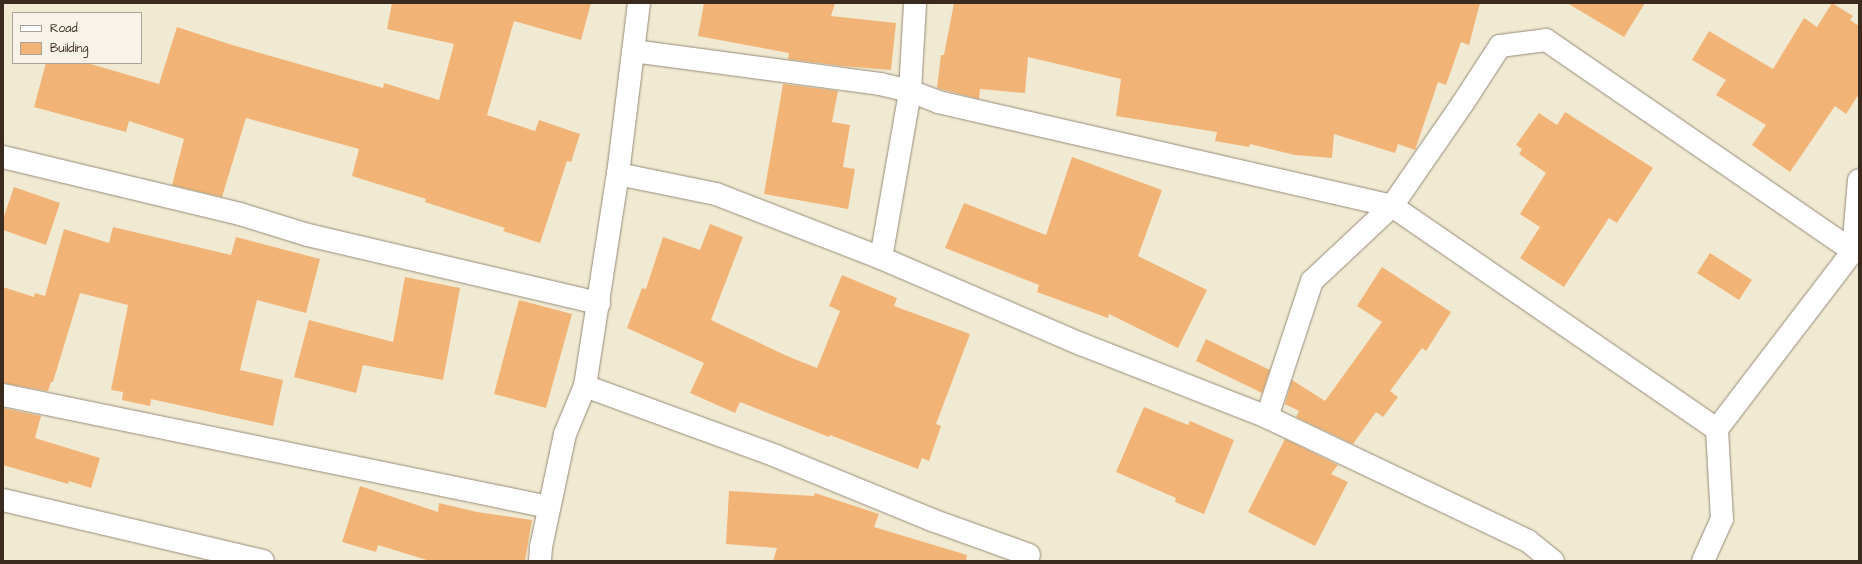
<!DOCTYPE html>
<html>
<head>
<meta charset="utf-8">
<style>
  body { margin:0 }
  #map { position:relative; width:1862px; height:564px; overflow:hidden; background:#f1ead3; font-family:"Architects Daughter",sans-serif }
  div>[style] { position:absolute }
  .building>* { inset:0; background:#f2b476 }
  .roads { filter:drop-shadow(0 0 1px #968a78) drop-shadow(0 0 1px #968a78) }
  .minor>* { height:22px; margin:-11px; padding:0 11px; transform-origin:11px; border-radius:11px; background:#fff }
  span { translate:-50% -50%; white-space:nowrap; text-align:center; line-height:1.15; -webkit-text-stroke:3.5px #f7f3e8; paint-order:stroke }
  .frame { position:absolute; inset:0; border:4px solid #3b2a1e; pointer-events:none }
  .legend { position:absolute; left:12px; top:12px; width:130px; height:52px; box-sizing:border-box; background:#f7f3e8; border:1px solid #aca397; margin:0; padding:5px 7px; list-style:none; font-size:12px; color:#3b2a1e }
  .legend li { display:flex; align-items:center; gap:8px; height:20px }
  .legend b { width:20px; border:1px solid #aca397 }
</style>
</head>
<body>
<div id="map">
  <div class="building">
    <i style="clip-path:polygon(392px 3px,591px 3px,581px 40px,514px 21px,487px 115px,535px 131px,539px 120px,580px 134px,571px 162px,567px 161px,540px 243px,503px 231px,505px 228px,425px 202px,426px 199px,352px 176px,359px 149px,268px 124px,246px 118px,222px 197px,172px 185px,184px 139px,129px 121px,126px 132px,34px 107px,46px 63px,87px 63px,159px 84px,177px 27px,229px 44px,383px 88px,384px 83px,439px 100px,454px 44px,387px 29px)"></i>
    <i style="clip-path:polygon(704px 3px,835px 3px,831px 16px,896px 23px,891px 70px,842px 66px,788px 59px,789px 53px,698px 36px)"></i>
    <i style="clip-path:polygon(954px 3px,1480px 3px,1469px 45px,1461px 42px,1446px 85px,1438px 82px,1415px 150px,1398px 144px,1395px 153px,1334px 134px,1332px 158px,1295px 155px,1250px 144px,1249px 147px,1215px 141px,1217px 132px,1116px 116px,1121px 79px,1028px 57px,1025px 93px,980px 89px,979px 99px,937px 88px,941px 55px,944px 55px)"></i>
    <i style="clip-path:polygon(1567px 3px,1645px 3px,1624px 37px)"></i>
    <i style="clip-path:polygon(1832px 3px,1853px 16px,1850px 20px,1859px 26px,1859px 94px,1846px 114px,1835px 106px,1790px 172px,1752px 145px,1766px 125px,1716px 95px,1726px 80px,1692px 60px,1709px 31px,1773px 69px,1804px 18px,1817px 27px)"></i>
    <i style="clip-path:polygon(783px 84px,838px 91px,832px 122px,850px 125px,843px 167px,855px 169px,848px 209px,764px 194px)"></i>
    <i style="clip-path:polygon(1565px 112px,1653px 168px,1617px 223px,1609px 218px,1564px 287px,1520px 258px,1540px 227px,1520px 214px,1546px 173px,1519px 154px,1522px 149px,1516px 145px,1539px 113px,1557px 125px)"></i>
    <i style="clip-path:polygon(1072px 157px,1162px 190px,1138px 256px,1207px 290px,1178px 348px,1109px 314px,1108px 318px,1037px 292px,1039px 285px,945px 248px,964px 203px,1046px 235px)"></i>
    <i style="clip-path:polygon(14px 187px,60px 203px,46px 245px,3px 230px,3px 219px)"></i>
    <i style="clip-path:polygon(710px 224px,743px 237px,711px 320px,787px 356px,817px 368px,840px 311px,829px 306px,842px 275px,897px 298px,894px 306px,970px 334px,936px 424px,941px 426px,929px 461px,922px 458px,918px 469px,830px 435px,829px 437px,740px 402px,735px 413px,690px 393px,704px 363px,627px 328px,642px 288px,646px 289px,663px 237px,700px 250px)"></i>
    <i style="clip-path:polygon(113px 227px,231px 255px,236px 237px,320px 259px,306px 313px,257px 300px,240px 370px,283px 380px,273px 426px,151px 399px,150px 406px,122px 400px,123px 392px,111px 390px,128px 305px,80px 293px,53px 382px,51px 382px,48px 391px,3px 383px,3px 287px,34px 297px,35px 293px,45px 296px,64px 229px,109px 243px)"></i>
    <i style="clip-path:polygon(1710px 253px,1752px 280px,1739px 300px,1697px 273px)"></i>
    <i style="clip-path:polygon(1382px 267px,1451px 312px,1426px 351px,1422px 348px,1390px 391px,1398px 397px,1383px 417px,1376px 412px,1353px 444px,1296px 417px,1299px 411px,1285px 404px,1292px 380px,1325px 401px,1382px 322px,1357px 306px)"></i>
    <i style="clip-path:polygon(405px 277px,460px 288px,443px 380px,363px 365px,356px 393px,294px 377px,309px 320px,393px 342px)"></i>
    <i style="clip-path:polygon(519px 300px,572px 314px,546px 408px,494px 394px)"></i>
    <i style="clip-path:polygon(1206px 339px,1270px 370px,1262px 393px,1196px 361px)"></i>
    <i style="clip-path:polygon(1144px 407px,1188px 425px,1190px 421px,1234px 440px,1204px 514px,1175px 502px,1176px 498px,1116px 472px)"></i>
    <i style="clip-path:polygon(3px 408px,41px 416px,35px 438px,100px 458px,91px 488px,69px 481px,68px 484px,3px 465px)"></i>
    <i style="clip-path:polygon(1285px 439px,1338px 465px,1331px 474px,1348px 482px,1315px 546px,1248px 512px)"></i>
    <i style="clip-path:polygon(360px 486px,438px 512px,439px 503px,477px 512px,532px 520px,525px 561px,430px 561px,378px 545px,376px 552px,342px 542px)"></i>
    <i style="clip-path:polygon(729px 491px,814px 496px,815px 493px,879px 514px,874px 527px,967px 555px,966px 561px,773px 561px,777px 548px,726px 544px)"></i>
  </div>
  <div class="roads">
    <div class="minor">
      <i style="left:633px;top:51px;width:249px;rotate:7.6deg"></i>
      <i style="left:880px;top:84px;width:31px;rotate:13deg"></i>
      <i style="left:910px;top:91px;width:30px;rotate:21deg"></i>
      <i style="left:938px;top:102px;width:466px;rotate:12.9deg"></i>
      <i style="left:1392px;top:206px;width:125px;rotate:-55.4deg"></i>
      <i style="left:1463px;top:103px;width:68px;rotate:-57deg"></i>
      <i style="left:1500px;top:46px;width:46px;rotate:-7.4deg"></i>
      <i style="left:1546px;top:40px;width:373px;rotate:34.5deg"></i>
      <i style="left:3px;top:157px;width:244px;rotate:13.5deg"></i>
      <i style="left:240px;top:214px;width:71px;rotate:17.2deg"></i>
      <i style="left:308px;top:235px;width:299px;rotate:13.2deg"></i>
      <i style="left:618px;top:174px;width:100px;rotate:11.5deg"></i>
      <i style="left:716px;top:194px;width:177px;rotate:21.2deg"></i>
      <i style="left:881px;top:258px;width:218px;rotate:23.3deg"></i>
      <i style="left:1081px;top:344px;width:200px;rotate:21.4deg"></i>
      <i style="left:1267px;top:417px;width:289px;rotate:25.4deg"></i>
      <i style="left:1528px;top:541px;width:32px;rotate:39deg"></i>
      <i style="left:881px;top:258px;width:169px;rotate:-80.1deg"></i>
      <i style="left:910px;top:91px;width:88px;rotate:-86.7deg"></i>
      <i style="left:585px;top:386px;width:203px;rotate:20.1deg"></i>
      <i style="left:776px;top:456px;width:169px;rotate:22.3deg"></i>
      <i style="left:932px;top:520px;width:103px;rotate:19.8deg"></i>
      <i style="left:3px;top:395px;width:557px;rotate:11.59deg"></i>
      <i style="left:1267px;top:417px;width:143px;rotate:-71.7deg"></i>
      <i style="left:1312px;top:281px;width:110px;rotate:-43.2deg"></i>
      <i style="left:1392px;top:206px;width:394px;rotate:34.5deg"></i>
      <i style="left:1717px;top:429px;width:224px;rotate:-52.6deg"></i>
      <i style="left:1853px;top:251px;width:71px;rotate:-85.2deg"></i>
      <i style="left:3px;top:500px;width:267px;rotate:13.2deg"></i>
      <i style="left:540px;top:561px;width:14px;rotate:-86deg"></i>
      <i style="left:541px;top:547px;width:116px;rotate:-78deg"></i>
      <i style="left:565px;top:434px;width:52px;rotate:-67.4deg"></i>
      <i style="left:585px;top:386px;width:215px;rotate:-81.2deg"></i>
      <i style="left:618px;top:174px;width:172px;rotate:-83deg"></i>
      <i style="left:1703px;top:561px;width:46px;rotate:-65.7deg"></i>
      <i style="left:1722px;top:519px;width:90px;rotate:-93.2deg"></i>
    </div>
  </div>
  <div class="frame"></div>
  <ul class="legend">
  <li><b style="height:5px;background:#fff"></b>Road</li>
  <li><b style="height:11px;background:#f2b476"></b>Building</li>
  </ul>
</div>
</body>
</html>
